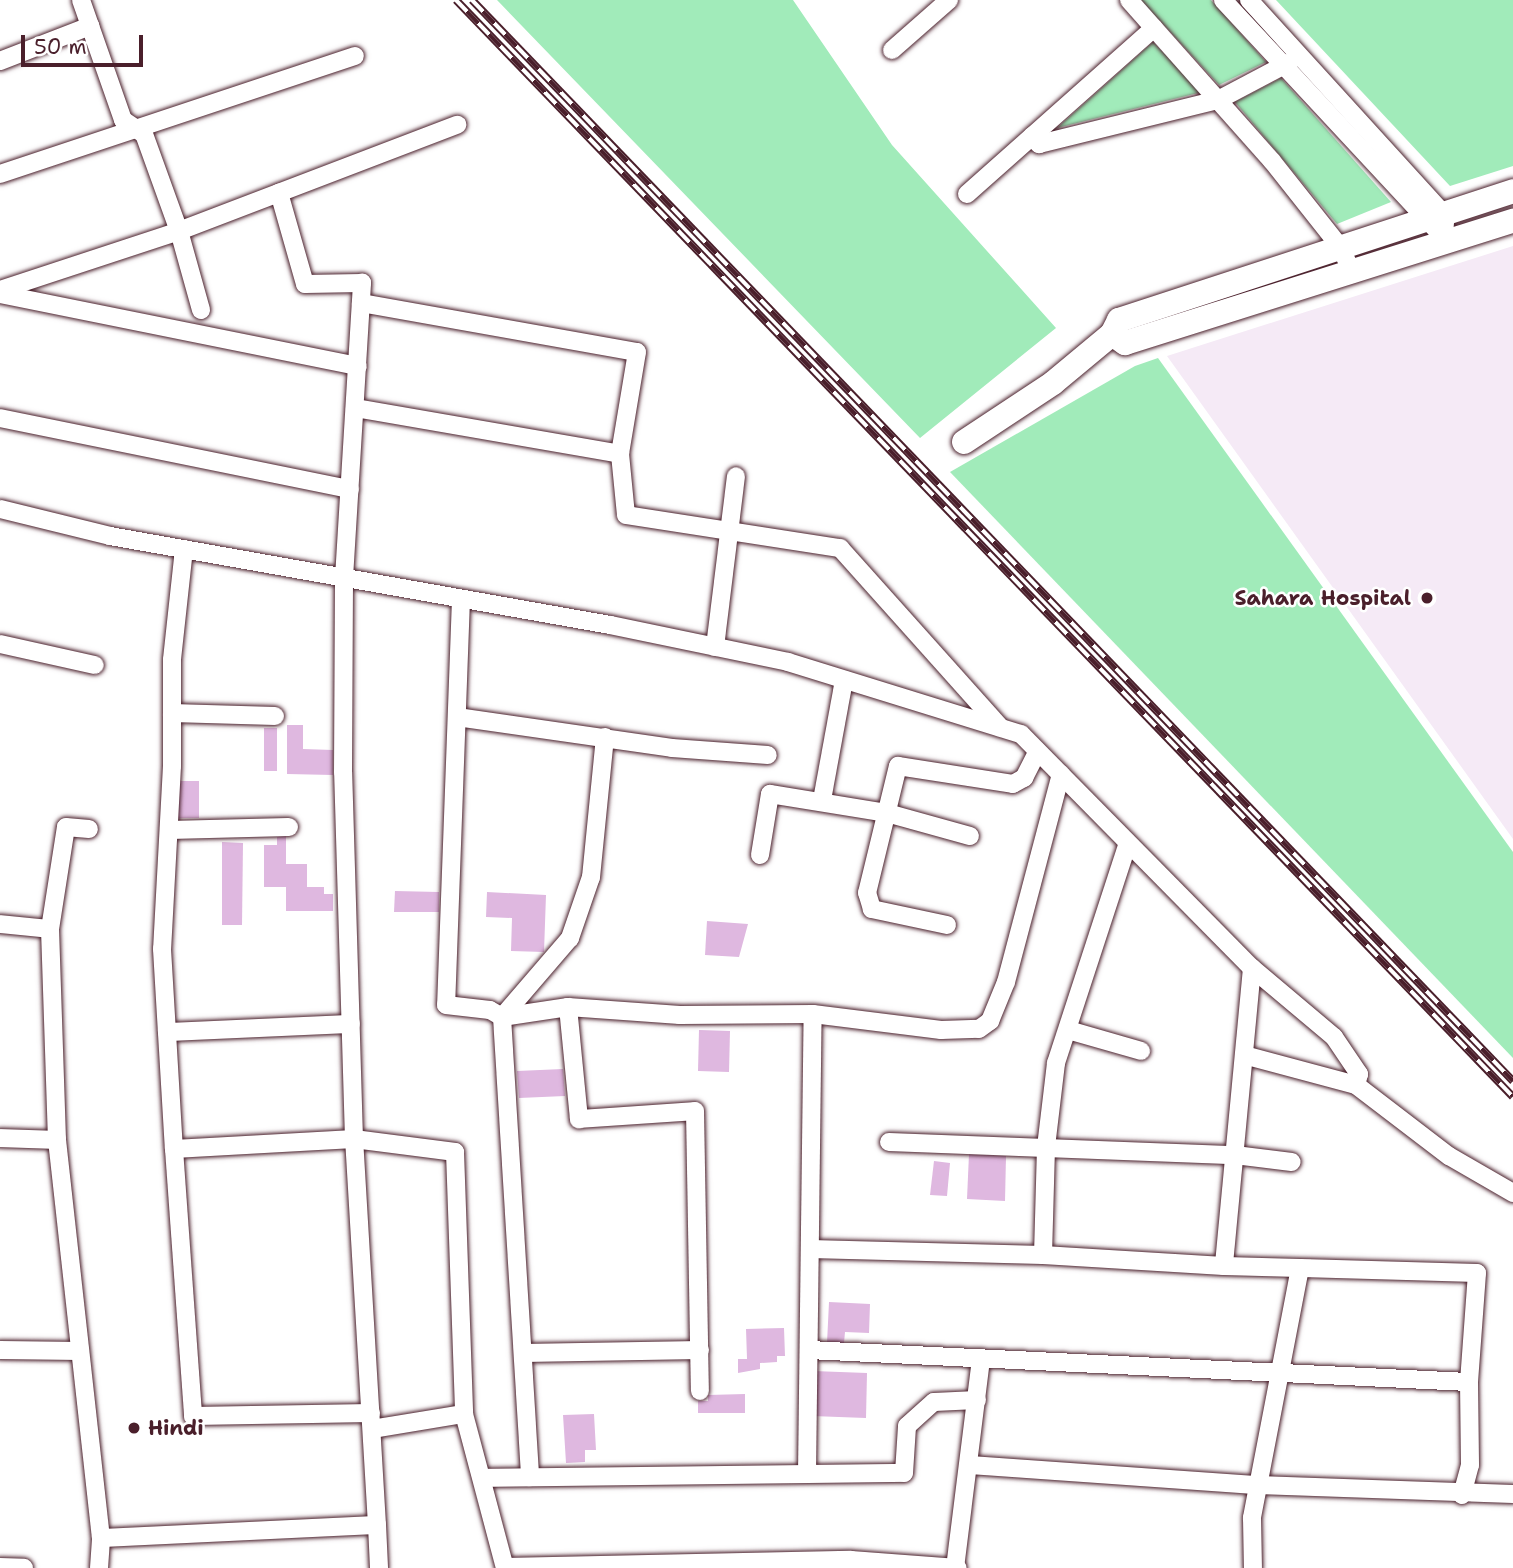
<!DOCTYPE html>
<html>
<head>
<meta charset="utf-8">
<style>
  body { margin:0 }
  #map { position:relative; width:1513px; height:1568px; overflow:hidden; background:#fff; font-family:"Shantell Sans",sans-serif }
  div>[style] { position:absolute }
  .built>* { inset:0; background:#f5eaf6 }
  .green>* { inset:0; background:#a1ebba }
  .building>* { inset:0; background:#dfb8e0 }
  .roads { filter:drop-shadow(0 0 2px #4a1f2b) drop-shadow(0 0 2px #4a1f2b) }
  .street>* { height:18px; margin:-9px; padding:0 9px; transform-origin:9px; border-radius:9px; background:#fff }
  .secondary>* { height:24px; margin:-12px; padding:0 12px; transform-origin:12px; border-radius:12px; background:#fff }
  .rail>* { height:8px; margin-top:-4px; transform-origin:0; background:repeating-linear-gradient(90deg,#fff 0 16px,#4a1f2b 0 32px); box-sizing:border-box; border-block:2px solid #4a1f2b }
  .dots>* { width:19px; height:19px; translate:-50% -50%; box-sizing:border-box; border:4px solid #fff; border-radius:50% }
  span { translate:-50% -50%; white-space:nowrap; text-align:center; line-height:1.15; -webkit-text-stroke:5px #fff; paint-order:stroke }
  .poi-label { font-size:21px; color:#4a1f2b; font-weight:700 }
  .right { translate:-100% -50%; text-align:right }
  .left { translate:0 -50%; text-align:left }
  .scale { position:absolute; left:21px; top:35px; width:122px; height:32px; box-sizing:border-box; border:4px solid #4a1f2b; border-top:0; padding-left:9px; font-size:21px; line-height:24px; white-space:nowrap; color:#4a1f2b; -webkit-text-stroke:5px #fff; paint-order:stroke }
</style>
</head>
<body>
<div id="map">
  <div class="built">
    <i style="clip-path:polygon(1513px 246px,1513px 839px,1167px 356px)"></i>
  </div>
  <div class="green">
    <i style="clip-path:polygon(497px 0,793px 0,892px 145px,1056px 328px,920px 438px)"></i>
    <i style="clip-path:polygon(1141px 0,1211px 0,1266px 62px,1219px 85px)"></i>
    <i style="clip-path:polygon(1276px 0,1513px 0,1513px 166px,1450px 186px)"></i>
    <i style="clip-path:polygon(1153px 42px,1202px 92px,1057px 128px)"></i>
    <i style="clip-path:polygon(1281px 78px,1391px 202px,1337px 224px,1235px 102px)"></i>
    <i style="clip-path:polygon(1158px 358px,1513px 852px,1513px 1058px,950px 472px,1135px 366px)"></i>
  </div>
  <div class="building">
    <i style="clip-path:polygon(287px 725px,303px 725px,303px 749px,333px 750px,333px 775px,287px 774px)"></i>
    <i style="clip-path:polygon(264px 728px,277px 728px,277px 771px,264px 771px)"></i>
    <i style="clip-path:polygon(176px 781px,199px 781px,199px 818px,175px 818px)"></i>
    <i style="clip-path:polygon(286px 836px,286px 864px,307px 864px,307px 887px,324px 887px,324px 894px,333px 894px,333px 911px,286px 911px,286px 887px,264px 887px,264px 845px,277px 845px,277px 837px)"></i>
    <i style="clip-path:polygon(222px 842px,243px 843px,242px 925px,222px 925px)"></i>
    <i style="clip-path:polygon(395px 891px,439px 892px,439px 912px,394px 912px)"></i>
    <i style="clip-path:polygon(487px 892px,546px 895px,544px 952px,511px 951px,512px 918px,486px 917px)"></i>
    <i style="clip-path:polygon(707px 921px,748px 924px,739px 957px,705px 955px)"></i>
    <i style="clip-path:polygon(699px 1030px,730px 1031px,729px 1072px,698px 1071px)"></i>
    <i style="clip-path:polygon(563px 1069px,565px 1096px,519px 1098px,517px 1071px)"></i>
    <i style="clip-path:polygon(969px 1154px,1006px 1156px,1005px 1201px,967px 1199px)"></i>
    <i style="clip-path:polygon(934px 1161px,950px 1163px,947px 1196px,930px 1195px)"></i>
    <i style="clip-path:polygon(829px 1302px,870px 1304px,869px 1333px,845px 1332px,844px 1343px,827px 1343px)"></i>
    <i style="clip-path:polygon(784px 1328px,785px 1356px,777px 1356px,777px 1362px,760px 1363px,760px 1369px,738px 1373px,738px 1359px,747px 1359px,746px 1329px)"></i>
    <i style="clip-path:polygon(813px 1371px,867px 1373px,866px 1418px,812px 1416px)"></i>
    <i style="clip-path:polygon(745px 1394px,745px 1413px,698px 1413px,698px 1401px,708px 1401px,708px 1395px)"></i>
    <i style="clip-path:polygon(594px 1414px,596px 1450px,585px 1450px,585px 1462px,566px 1463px,563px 1415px)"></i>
  </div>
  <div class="roads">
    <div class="street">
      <i style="left:81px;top:0;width:127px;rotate:70.7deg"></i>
      <i style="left:123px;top:120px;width:25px;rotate:34deg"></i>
      <i style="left:144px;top:134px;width:103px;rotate:70.2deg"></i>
      <i style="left:179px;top:231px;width:298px;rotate:-20.9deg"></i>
      <i style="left:1129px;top:0;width:215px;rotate:48.4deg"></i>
      <i style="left:1272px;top:161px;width:111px;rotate:51.6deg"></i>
      <i style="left:1341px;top:248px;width:24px;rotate:66deg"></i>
      <i style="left:1223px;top:0;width:329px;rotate:47.1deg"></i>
      <i style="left:1249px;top:0;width:290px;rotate:47.7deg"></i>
      <i style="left:1444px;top:214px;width:10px;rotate:84deg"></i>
      <i style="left:892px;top:50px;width:76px;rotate:-41.3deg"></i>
      <i style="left:0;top:61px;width:97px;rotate:-21.3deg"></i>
      <i style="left:1032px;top:136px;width:11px;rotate:49deg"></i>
      <i style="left:1039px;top:144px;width:184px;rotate:-13.8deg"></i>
      <i style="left:1218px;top:100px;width:81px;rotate:-27.8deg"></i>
      <i style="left:0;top:174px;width:374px;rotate:-18.4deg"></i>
      <i style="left:967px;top:194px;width:250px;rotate:-41.6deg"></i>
      <i style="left:0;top:290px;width:188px;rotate:-18.2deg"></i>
      <i style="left:179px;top:231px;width:82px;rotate:74.4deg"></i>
      <i style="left:0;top:294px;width:365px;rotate:11.4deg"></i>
      <i style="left:361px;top:303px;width:280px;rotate:10.1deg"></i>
      <i style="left:637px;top:352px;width:103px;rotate:99.5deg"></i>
      <i style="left:620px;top:454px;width:61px;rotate:84.4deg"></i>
      <i style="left:626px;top:515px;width:217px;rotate:8.8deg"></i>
      <i style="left:840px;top:548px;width:241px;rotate:48.2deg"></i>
      <i style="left:355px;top:408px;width:269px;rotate:9.8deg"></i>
      <i style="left:0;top:418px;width:357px;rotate:11.5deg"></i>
      <i style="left:0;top:509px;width:113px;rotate:13.8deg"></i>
      <i style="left:110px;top:536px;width:508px;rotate:10.09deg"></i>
      <i style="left:610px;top:625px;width:182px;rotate:11.7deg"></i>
      <i style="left:788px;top:662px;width:244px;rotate:17.2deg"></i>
      <i style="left:1021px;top:734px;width:329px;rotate:45.4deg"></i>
      <i style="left:1252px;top:968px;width:299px;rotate:95.4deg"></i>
      <i style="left:1224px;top:1266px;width:76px;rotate:1.5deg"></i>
      <i style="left:1300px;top:1268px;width:255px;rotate:100.9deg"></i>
      <i style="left:1252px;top:1518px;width:50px;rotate:88.9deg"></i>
      <i style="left:184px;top:549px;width:112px;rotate:96.2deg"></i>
      <i style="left:172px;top:660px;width:106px;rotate:90deg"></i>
      <i style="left:172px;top:766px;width:183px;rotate:93.1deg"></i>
      <i style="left:162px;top:949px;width:200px;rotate:86.6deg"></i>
      <i style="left:174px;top:1149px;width:180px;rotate:-3.2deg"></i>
      <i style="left:354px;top:1139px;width:102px;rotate:7.3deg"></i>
      <i style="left:455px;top:1152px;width:262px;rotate:88deg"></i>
      <i style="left:461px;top:599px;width:406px;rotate:92.1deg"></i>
      <i style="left:446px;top:1005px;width:44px;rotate:6.5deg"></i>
      <i style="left:490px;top:1010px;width:14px;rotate:30deg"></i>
      <i style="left:502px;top:1017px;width:461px;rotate:86.5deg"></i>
      <i style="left:0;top:644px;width:97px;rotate:12.5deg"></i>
      <i style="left:715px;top:647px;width:172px;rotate:-83deg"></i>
      <i style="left:172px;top:713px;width:103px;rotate:1.7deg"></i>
      <i style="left:457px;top:717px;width:217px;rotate:8.2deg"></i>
      <i style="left:672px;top:748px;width:96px;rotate:4.2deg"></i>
      <i style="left:605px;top:737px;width:141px;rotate:95.7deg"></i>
      <i style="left:591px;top:877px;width:65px;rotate:109deg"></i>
      <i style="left:570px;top:938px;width:104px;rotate:130.7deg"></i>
      <i style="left:502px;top:1017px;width:67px;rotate:-8.6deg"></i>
      <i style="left:568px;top:1007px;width:112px;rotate:4.1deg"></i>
      <i style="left:680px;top:1015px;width:133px;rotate:-0.4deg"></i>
      <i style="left:813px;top:1014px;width:129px;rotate:7.1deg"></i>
      <i style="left:941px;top:1030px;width:38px;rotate:-2deg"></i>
      <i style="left:979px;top:1029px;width:14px;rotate:-36deg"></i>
      <i style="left:990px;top:1021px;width:42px;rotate:-67.7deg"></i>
      <i style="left:1006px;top:982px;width:215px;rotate:-75.2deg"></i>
      <i style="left:822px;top:800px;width:122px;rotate:-79.6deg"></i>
      <i style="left:169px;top:830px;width:120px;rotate:-1.4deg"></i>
      <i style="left:760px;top:855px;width:62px;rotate:-80.7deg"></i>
      <i style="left:770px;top:794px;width:119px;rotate:9.2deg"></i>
      <i style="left:887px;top:813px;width:86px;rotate:15.5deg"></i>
      <i style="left:0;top:924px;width:50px;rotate:5.7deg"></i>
      <i style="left:50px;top:929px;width:211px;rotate:88.1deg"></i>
      <i style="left:57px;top:1140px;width:400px;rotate:83.7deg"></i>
      <i style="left:101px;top:1538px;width:276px;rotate:-2.7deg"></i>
      <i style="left:377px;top:1525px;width:387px;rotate:-93.4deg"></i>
      <i style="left:354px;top:1139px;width:367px;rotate:-91.7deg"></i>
      <i style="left:343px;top:772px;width:194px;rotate:-89.7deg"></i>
      <i style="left:344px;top:578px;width:296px;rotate:-86.5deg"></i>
      <i style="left:362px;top:283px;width:57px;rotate:179deg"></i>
      <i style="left:305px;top:284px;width:95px;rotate:-105.9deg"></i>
      <i style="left:947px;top:925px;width:77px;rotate:-168deg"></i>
      <i style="left:872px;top:909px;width:17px;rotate:-107deg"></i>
      <i style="left:867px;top:893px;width:131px;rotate:-76.3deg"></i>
      <i style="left:898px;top:766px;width:116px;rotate:8.9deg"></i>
      <i style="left:1013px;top:784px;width:13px;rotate:-29deg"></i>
      <i style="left:1024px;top:778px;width:30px;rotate:-63deg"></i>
      <i style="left:50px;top:929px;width:103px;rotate:-81.1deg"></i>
      <i style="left:66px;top:827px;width:23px;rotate:5deg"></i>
      <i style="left:1252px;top:968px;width:107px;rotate:40.1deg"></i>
      <i style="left:1334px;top:1037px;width:45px;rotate:56deg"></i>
      <i style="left:1359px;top:1074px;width:11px;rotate:105deg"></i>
      <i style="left:568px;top:1007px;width:113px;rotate:84.4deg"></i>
      <i style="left:579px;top:1119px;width:116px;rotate:-3.9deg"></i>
      <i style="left:695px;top:1111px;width:280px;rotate:89deg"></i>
      <i style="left:1068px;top:1030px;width:76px;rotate:16deg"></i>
      <i style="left:167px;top:1032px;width:184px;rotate:-2.5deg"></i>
      <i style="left:1244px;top:1055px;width:116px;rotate:15deg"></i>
      <i style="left:1356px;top:1085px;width:117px;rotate:37.4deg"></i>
      <i style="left:1449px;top:1156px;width:74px;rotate:30deg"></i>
      <i style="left:0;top:1138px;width:57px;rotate:2deg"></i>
      <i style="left:889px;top:1142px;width:346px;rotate:2.2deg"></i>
      <i style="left:1235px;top:1155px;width:57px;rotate:7deg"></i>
      <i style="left:174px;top:1149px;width:268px;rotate:85.9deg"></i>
      <i style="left:193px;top:1416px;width:178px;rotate:-1deg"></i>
      <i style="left:810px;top:1249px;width:233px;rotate:1.5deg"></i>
      <i style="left:1043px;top:1255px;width:181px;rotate:3.5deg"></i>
      <i style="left:1043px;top:1255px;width:108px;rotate:-88.4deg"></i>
      <i style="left:1046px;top:1147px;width:85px;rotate:-83.2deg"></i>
      <i style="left:1056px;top:1063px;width:231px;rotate:-71.9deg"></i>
      <i style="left:1300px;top:1268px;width:177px;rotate:1.6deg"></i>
      <i style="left:1477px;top:1273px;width:109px;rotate:94.2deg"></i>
      <i style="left:1469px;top:1382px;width:83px;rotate:89.3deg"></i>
      <i style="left:1470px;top:1465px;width:31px;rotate:105deg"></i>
      <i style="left:0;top:1350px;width:80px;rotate:0.7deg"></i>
      <i style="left:809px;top:1350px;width:661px;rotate:2.78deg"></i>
      <i style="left:523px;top:1353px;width:177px;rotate:-1deg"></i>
      <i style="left:372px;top:1429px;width:93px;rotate:-9.3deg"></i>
      <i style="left:464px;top:1414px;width:159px;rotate:75.1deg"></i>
      <i style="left:970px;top:1465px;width:289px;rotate:4deg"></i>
      <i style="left:1258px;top:1485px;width:255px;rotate:2deg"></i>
      <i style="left:807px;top:1474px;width:460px;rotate:-89.3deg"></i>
      <i style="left:482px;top:1478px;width:422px;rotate:-0.7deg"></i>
      <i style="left:904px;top:1473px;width:47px;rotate:-86.3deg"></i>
      <i style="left:907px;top:1426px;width:36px;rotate:-42deg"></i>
      <i style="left:934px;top:1402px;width:43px;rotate:-2.7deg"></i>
      <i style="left:377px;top:1525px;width:43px;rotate:87.3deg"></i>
      <i style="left:0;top:1567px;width:24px;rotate:2deg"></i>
      <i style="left:505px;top:1567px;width:346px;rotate:-1.2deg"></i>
      <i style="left:851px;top:1560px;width:107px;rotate:4.3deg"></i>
      <i style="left:99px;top:1568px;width:30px;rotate:-86deg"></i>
      <i style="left:955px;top:1568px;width:211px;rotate:-82.9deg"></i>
    </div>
    <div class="secondary">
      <i style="left:1112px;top:334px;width:16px;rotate:35deg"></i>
      <i style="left:1125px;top:343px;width:407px;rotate:-17.5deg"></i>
      <i style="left:964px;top:442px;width:107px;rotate:-33.5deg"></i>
      <i style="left:1053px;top:383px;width:77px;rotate:-39.7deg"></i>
      <i style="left:1112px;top:334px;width:16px;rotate:-63deg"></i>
      <i style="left:1119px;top:320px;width:415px;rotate:-18.1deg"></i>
    </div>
  </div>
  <div class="rail">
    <i style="left:456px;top:0;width:1523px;rotate:46.06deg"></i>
    <i style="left:472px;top:0;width:1501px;rotate:46.08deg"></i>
  </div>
  <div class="dots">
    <i style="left:1427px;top:598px;background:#4a1f2b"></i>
    <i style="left:134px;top:1428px;background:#4a1f2b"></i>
  </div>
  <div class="poi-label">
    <span class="right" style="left:1411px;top:598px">Sahara Hospital</span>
    <span class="left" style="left:148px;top:1428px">Hindi</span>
  </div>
  <div class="scale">50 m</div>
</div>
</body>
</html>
